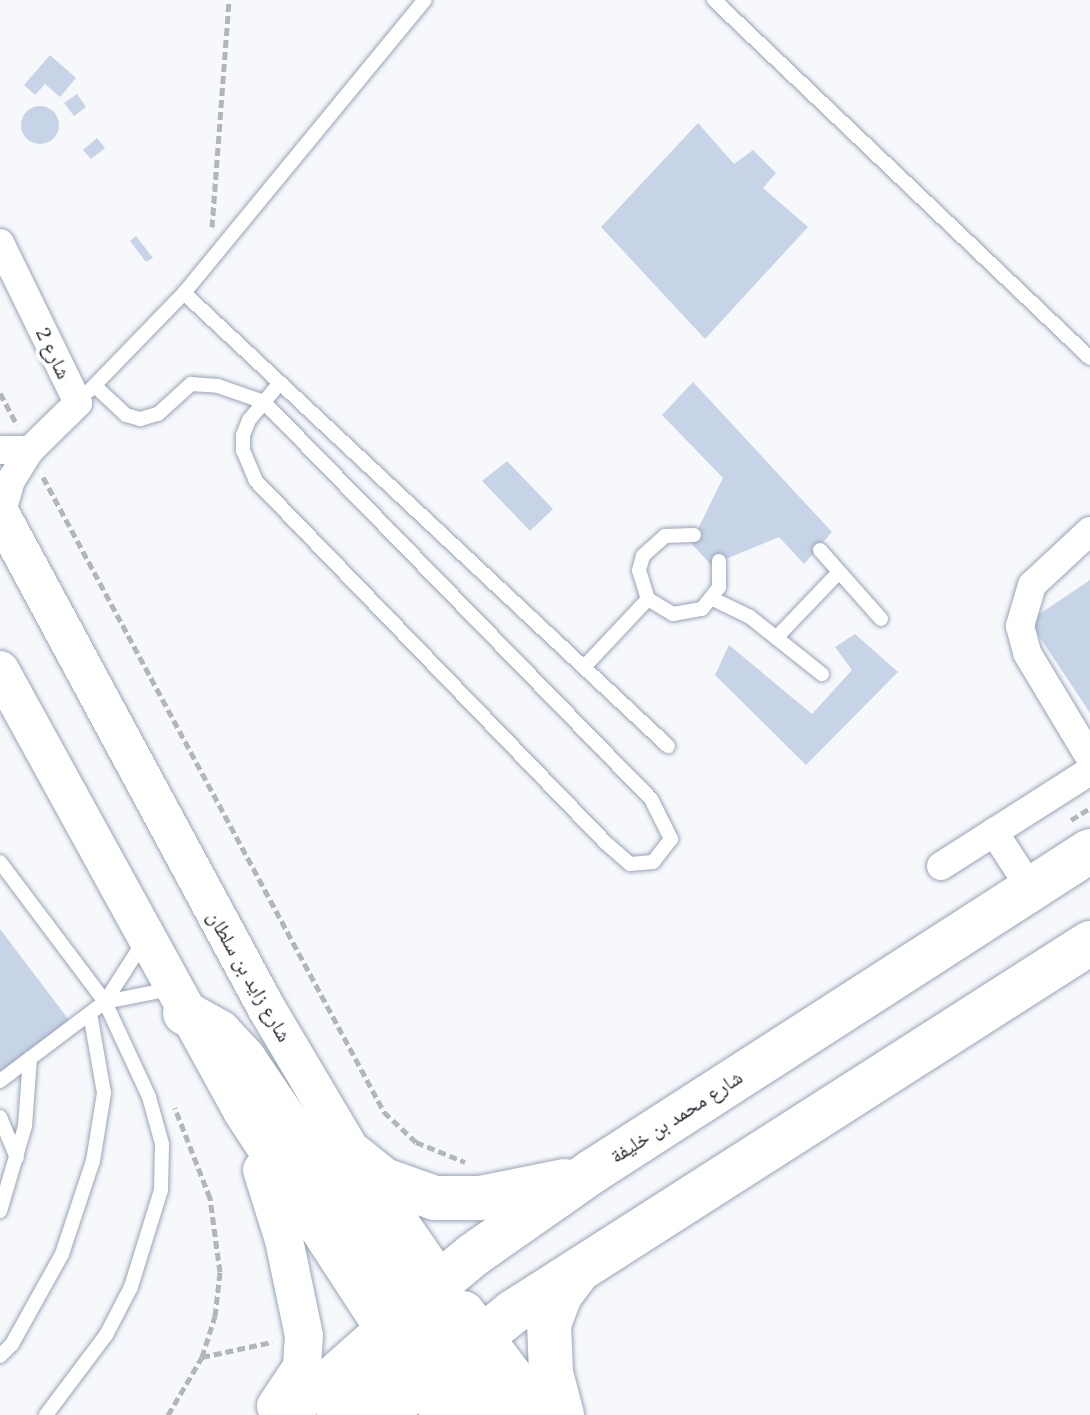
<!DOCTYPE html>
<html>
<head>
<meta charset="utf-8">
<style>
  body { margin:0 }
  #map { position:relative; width:1090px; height:1415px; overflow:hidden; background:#f6f8fc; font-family:Lora,"Noto Naskh Arabic",serif }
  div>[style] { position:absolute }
  .building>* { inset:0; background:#c7d4e7 }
  .round { border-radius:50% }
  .path>* { height:5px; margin-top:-2.5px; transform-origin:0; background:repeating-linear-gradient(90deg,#b2b5ba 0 8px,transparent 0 12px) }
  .roads { filter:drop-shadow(0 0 2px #98a4b6) drop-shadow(0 0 2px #98a4b6) }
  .service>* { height:14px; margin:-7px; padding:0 7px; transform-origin:7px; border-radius:7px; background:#fff }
  .minor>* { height:28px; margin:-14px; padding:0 14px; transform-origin:14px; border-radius:14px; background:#fff }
  .secondary>* { height:38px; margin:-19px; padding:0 19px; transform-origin:19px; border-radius:19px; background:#fff }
  .trunk>* { height:44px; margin:-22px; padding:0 22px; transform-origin:22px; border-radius:22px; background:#fff }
  span { translate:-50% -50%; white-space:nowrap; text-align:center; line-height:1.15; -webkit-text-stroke:8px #fff; paint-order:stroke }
  .street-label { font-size:20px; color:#1b2027 }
</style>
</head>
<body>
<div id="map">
  <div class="building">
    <i style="clip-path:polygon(50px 55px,76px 78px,60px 97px,45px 84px,35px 95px,24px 85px)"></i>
    <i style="clip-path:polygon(77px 94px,86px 107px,74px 116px,64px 103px)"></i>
    <i class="round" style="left:21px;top:106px;width:38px;height:38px"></i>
    <i style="clip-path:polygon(698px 123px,734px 164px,753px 150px,776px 173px,763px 188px,808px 227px,705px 339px,601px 227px)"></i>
    <i style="clip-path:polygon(97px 138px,105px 148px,91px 159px,83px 150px)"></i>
    <i style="clip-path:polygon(136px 236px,153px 258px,146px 262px,130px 241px)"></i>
    <i style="clip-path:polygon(693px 382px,832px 532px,804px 564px,779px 537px,711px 565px,691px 543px,723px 478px,662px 415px)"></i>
    <i style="clip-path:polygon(507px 461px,553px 509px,530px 531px,482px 481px)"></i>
    <i style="clip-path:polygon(1090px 580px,1090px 713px,1029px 621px)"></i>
    <i style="clip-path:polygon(855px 634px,898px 672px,806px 765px,715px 675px,729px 645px,812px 714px,852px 670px,835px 647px)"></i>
    <i style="clip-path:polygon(0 929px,69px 1020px,0 1072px)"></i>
  </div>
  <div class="path">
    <i style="left:212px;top:227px;width:228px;rotate:-85.7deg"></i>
    <i style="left:0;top:393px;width:36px;rotate:62deg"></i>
    <i style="left:43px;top:477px;width:721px;rotate:61.76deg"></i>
    <i style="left:384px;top:1112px;width:44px;rotate:43.2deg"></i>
    <i style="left:416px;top:1142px;width:53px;rotate:22.2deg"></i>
    <i style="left:1071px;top:820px;width:22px;rotate:-32deg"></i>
    <i style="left:202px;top:1357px;width:72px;rotate:-12.1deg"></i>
    <i style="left:168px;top:1415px;width:67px;rotate:-59.6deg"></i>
    <i style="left:202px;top:1357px;width:43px;rotate:-72.4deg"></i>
    <i style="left:215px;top:1316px;width:44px;rotate:-83.5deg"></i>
    <i style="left:220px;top:1272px;width:75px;rotate:-97.7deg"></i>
    <i style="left:210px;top:1198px;width:97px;rotate:-111.3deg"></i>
  </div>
  <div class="roads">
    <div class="service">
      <i style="left:714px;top:0;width:519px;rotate:43.6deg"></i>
      <i style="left:184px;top:293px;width:663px;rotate:43.11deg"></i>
      <i style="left:95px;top:386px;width:42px;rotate:43.1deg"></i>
      <i style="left:126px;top:415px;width:15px;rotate:16deg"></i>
      <i style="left:140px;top:419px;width:19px;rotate:-16deg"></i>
      <i style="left:158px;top:414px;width:45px;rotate:-42.3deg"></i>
      <i style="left:191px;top:384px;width:27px;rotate:4deg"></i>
      <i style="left:218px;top:386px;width:49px;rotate:19.2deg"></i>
      <i style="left:264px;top:402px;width:554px;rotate:45.73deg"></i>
      <i style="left:651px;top:799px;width:45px;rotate:63.4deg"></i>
      <i style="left:671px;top:839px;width:29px;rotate:128deg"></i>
      <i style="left:653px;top:862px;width:23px;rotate:175deg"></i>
      <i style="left:630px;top:864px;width:35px;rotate:-139deg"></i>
      <i style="left:604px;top:841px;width:501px;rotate:-134.03deg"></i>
      <i style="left:256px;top:481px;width:33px;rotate:-113deg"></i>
      <i style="left:243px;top:451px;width:16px;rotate:-90deg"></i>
      <i style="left:243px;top:435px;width:16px;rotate:-68deg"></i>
      <i style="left:249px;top:420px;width:23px;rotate:-50deg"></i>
      <i style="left:264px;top:402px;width:25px;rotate:-50deg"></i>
      <i style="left:89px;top:391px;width:136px;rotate:-45.9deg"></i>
      <i style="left:184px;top:293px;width:379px;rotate:-50.6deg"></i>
      <i style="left:694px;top:535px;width:29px;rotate:178deg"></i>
      <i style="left:665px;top:536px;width:30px;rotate:138deg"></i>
      <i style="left:643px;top:556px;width:15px;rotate:106deg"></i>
      <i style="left:639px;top:570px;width:30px;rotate:73deg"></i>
      <i style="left:648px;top:599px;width:29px;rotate:31deg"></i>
      <i style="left:673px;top:614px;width:29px;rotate:-10deg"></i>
      <i style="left:702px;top:609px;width:28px;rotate:-52deg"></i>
      <i style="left:719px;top:587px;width:26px;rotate:-90deg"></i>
      <i style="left:820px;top:550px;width:92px;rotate:48.5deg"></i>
      <i style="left:713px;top:599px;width:41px;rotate:25.9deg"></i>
      <i style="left:750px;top:617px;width:92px;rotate:38.4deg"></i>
      <i style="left:776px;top:638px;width:91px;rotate:-46.3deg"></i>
      <i style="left:585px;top:666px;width:92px;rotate:-46.8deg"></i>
      <i style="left:0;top:862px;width:175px;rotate:53.1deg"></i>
      <i style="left:105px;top:1002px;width:105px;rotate:65.1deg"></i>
      <i style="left:149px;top:1097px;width:49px;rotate:74.5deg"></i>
      <i style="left:162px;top:1144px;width:46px;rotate:91.2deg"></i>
      <i style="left:161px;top:1190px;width:102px;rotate:107.2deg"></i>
      <i style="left:131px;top:1287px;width:54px;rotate:117.5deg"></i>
      <i style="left:106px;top:1335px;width:100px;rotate:126.9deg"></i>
      <i style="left:105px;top:1002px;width:66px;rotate:-11.3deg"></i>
      <i style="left:0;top:1081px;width:131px;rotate:-37deg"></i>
      <i style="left:105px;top:1002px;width:72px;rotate:-57.4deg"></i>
      <i style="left:0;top:1117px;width:44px;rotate:67.5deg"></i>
      <i style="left:0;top:1211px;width:89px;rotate:-73.6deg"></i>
      <i style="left:25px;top:1126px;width:68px;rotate:-85.8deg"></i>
      <i style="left:0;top:1356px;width:17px;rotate:-45deg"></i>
      <i style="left:12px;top:1344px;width:103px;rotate:-60.9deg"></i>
      <i style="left:62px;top:1254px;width:98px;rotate:-71.6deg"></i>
      <i style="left:93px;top:1161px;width:69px;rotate:-80.8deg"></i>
      <i style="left:104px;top:1093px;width:80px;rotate:-100deg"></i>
    </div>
    <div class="minor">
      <i style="left:0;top:243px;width:178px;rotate:64deg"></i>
      <i style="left:78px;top:403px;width:67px;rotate:135.6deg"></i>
      <i style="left:30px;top:450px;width:36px;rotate:122deg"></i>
      <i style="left:11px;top:480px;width:36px;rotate:106deg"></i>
      <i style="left:0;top:450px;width:30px"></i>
      <i style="left:1090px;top:531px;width:79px;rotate:137deg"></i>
      <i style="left:1032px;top:585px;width:43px;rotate:106.3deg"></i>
      <i style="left:1020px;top:626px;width:28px;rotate:75deg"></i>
      <i style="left:1027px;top:653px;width:122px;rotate:59deg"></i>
      <i style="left:994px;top:832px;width:68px;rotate:57deg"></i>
      <i style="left:941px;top:866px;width:177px;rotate:-32.5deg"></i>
    </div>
    <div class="secondary">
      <i style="left:0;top:513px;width:563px;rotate:61.71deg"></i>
      <i style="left:267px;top:1009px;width:171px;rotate:59.4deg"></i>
      <i style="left:354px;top:1156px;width:153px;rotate:55.4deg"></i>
      <i style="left:0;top:670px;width:503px;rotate:61.24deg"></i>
      <i style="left:242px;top:1111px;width:260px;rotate:56.9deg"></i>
      <i style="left:384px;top:1329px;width:130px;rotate:138.4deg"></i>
      <i style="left:262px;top:1170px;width:73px;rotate:72.6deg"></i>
      <i style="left:284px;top:1240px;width:98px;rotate:78.2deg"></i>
      <i style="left:304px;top:1336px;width:31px;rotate:94deg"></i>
      <i style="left:302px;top:1367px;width:47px;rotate:123.7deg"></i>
      <i style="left:386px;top:1415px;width:49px;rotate:-39.2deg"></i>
    </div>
    <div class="trunk">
      <i style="left:185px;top:1013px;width:39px;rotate:29deg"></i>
      <i style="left:219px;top:1032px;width:37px;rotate:47deg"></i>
      <i style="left:244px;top:1059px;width:298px;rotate:55.9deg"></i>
      <i style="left:411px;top:1306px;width:36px;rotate:32deg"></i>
      <i style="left:442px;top:1325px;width:41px;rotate:17.1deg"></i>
      <i style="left:354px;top:1156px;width:38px;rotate:39deg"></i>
      <i style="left:384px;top:1180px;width:54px;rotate:19.4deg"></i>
      <i style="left:435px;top:1198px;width:45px"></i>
      <i style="left:480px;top:1198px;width:87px;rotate:-11.3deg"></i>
      <i style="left:463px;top:1313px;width:128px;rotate:53deg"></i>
      <i style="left:384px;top:1329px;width:116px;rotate:-39.7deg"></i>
      <i style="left:473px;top:1255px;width:146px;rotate:-35deg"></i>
      <i style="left:593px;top:1171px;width:591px;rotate:-32.78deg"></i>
      <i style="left:428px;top:1343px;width:30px;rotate:40deg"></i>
      <i style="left:451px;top:1362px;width:70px;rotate:49.7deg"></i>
      <i style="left:406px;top:1360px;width:69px;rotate:53.3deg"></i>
      <i style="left:424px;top:1384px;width:114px;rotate:-39deg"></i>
      <i style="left:513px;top:1312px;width:685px;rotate:-32.6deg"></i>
      <i style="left:339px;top:1415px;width:88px;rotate:-43.2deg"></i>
      <i style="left:403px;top:1355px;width:66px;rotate:-61.9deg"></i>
      <i style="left:562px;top:1415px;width:43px;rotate:-104.7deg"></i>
      <i style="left:551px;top:1373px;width:49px;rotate:-92.3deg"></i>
      <i style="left:549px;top:1324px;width:31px;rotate:-69deg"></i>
      <i style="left:560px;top:1295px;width:26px;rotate:-53deg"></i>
    </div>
  </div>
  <div class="street-label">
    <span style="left:54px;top:353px;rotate:64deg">شارع 2</span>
    <span style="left:250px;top:976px;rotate:60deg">شارع زايد بن سلطان</span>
    <span style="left:676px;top:1116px;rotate:-33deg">شارع محمد بن خليفة</span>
  </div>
</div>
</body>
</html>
